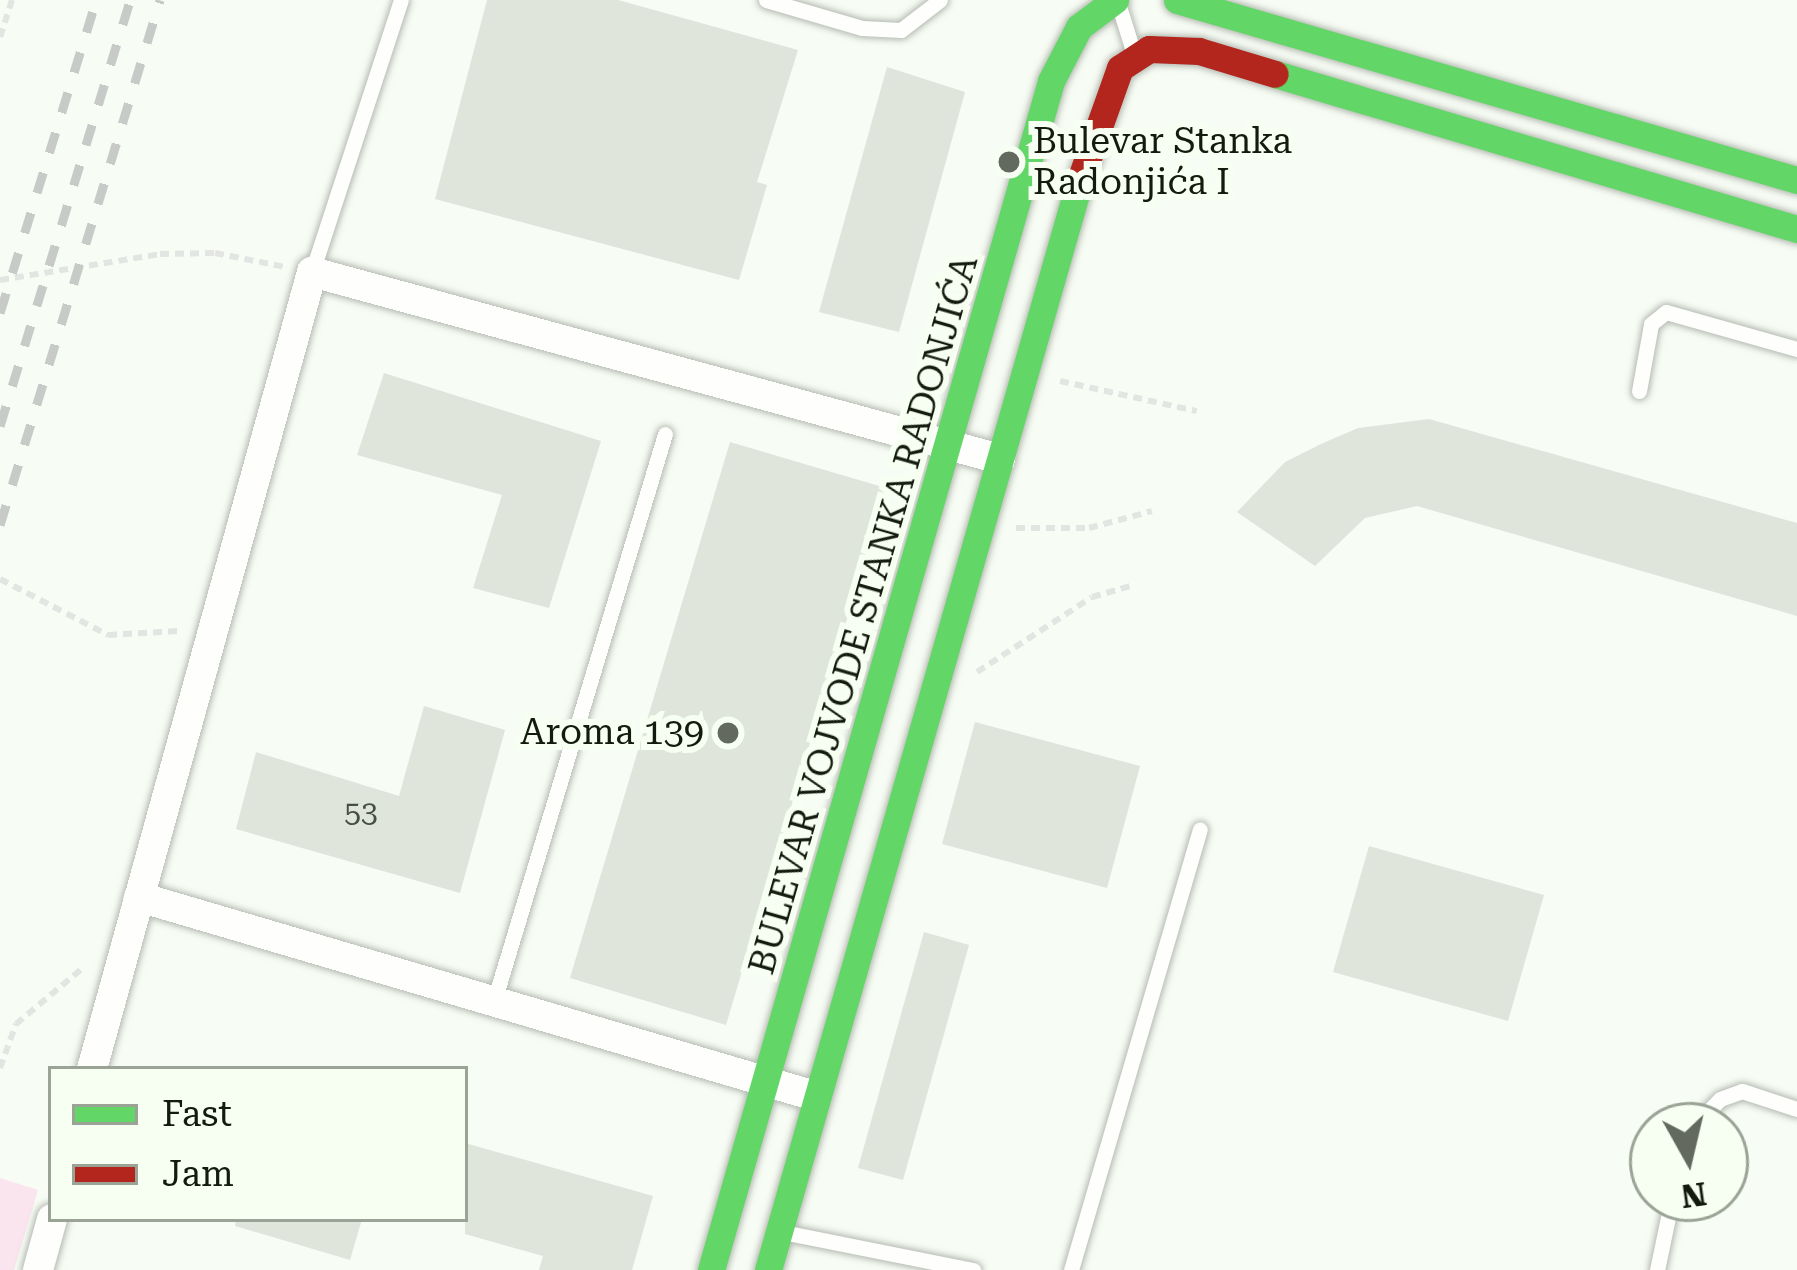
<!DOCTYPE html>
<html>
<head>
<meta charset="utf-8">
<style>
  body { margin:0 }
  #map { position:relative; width:1797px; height:1270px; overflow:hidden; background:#f7fcf4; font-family:"Roboto Serif",serif }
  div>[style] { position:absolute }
  .green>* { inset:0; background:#fae5ee }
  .building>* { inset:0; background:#dfe5db }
  .path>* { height:6px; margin-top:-3px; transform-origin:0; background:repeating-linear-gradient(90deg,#e3e5e2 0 9px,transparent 0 15px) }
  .roads { filter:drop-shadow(0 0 3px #b6bcb3) drop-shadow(0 0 3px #b6bcb3) }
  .lane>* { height:15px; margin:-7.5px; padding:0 7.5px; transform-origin:7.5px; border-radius:7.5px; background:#fefffd }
  .street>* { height:30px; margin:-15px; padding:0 15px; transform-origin:15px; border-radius:15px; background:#fefffd }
  .fast>* { height:27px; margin:-13.5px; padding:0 13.5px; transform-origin:13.5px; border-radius:13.5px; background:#63d668 }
  .jam>* { height:27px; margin:-13.5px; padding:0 13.5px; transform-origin:13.5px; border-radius:13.5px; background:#b3261e }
  .rail>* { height:9px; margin-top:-4.5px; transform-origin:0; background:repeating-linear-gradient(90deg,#c8cac8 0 21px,transparent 0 42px) }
  .dots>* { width:33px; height:33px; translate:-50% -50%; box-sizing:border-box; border:6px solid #f6fff1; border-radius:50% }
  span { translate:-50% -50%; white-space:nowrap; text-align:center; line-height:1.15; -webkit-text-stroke:12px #f6fff1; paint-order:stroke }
  .number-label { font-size:30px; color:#464d41 }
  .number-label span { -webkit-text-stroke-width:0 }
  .poi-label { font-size:36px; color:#131a0e }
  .left { translate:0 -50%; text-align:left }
  .right { translate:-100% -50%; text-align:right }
  .street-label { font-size:36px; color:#131a0e }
  .legend { position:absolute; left:48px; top:1066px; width:420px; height:156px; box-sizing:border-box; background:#f6fff1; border:3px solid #9ba396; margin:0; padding:15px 21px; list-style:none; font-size:36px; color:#131a0e }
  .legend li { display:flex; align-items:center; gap:24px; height:60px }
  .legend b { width:60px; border:3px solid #9ba396 }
  .north { position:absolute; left:1629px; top:1102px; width:120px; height:120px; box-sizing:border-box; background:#f6fff1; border:3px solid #9ba396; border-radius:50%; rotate:172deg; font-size:33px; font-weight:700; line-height:48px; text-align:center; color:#131a0e }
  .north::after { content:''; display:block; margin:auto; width:42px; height:54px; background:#63695e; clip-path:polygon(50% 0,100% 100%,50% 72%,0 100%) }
</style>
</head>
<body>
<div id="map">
  <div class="green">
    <i style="clip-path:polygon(0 1178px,38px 1190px,14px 1270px,0 1270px)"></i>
  </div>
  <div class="building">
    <i style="clip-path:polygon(487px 0,618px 0,798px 50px,757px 182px,767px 185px,739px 280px,435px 199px)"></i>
    <i style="clip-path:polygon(887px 67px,965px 92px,899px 332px,819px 312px)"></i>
    <i style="clip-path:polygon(384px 373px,601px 441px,549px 608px,473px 588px,502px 495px,357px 455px)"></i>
    <i style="clip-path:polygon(1429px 419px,1797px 523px,1797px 616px,1417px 506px,1365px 518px,1315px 566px,1237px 512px,1285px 462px,1321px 444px,1358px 428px)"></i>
    <i style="clip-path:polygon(730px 442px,886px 488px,726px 1025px,570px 978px)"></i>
    <i style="clip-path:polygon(424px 706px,505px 730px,460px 893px,236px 829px,256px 752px,399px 796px)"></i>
    <i style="clip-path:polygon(975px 722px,1140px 766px,1107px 888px,942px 844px)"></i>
    <i style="clip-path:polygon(1369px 846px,1544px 895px,1508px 1021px,1333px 972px)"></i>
    <i style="clip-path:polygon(924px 932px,969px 945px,903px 1180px,858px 1168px)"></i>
    <i style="clip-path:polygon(465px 1143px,653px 1196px,632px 1270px,539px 1270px,543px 1256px,465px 1234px)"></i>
    <i style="clip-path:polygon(236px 1219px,362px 1219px,350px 1260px,235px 1226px)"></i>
  </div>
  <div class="path">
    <i style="left:0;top:37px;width:39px;rotate:-72deg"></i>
    <i style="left:0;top:280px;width:162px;rotate:-9.2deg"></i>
    <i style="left:160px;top:254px;width:55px;rotate:-1deg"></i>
    <i style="left:215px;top:253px;width:71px;rotate:11.3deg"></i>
    <i style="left:1060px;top:381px;width:140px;rotate:12.4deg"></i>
    <i style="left:1016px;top:528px;width:73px"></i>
    <i style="left:1089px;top:528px;width:65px;rotate:-15.1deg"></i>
    <i style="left:0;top:579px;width:122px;rotate:27.4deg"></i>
    <i style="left:108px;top:635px;width:70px;rotate:-3.3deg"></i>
    <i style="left:977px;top:672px;width:137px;rotate:-33.1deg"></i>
    <i style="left:1092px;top:597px;width:44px;rotate:-15.9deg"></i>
    <i style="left:0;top:1068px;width:47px;rotate:-70deg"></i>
    <i style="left:16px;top:1024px;width:90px;rotate:-40deg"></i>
  </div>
  <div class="roads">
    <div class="lane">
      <i style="left:766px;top:0;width:100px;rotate:16.3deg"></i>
      <i style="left:862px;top:28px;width:39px;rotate:3deg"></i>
      <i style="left:901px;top:30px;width:49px;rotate:-37.6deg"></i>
      <i style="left:1118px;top:3px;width:53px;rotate:72.6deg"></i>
      <i style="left:312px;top:272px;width:286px;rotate:-71.9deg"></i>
      <i style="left:1639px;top:391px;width:68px;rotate:-79.8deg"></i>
      <i style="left:1651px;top:324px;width:19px;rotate:-39deg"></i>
      <i style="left:1666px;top:312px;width:136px;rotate:15.8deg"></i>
      <i style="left:495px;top:998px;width:589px;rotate:-73.23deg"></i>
      <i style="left:1694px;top:1126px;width:37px;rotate:-46deg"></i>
      <i style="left:1720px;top:1099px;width:23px;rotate:-20deg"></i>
      <i style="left:1742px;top:1091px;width:58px;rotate:18.1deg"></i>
      <i style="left:783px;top:1232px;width:194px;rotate:11.3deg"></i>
      <i style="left:1071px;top:1270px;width:459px;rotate:-73.7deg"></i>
      <i style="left:1657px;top:1270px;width:74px;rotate:-78.2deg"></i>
    </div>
    <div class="street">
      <i style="left:139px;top:897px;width:705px;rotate:16.4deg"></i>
      <i style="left:92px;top:1069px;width:827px;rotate:-74.57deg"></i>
      <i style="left:312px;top:272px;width:713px;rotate:15.21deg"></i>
      <i style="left:38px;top:1270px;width:53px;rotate:-74.6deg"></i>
    </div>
    <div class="fast">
      <i style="left:1177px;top:0;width:646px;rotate:16.19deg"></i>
      <i style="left:1275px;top:74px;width:545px;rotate:16.54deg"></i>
      <i style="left:711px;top:1270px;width:1237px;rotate:-74.04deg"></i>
      <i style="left:1051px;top:81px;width:61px;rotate:-62.6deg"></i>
      <i style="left:1079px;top:27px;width:45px;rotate:-36.9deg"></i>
      <i style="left:768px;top:1270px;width:1131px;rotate:-74.03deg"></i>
    </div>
    <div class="jam">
      <i style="left:1079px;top:183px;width:122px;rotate:-70.4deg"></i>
      <i style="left:1120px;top:68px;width:35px;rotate:-33deg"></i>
      <i style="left:1149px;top:49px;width:50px;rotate:2.3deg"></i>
      <i style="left:1199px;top:51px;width:79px;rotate:16.8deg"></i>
    </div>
  </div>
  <div class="rail">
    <i style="left:0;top:313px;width:327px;rotate:-72.9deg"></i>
    <i style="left:0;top:426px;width:445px;rotate:-73deg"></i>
    <i style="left:0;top:525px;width:549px;rotate:-73.05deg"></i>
  </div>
  <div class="dots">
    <i style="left:1009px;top:162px;background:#63695e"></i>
    <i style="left:728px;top:733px;background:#63695e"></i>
  </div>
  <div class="number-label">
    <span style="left:361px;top:812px">53</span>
  </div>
  <div class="poi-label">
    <span class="left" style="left:1033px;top:162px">Bulevar Stanka<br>Radonjića I</span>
    <span class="right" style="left:704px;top:733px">Aroma 139</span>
  </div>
  <div class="street-label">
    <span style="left:864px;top:615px;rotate:-74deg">BULEVAR VOJVODE STANKA RADONJIĆA</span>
  </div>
  <ul class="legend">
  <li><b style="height:15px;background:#63d668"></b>Fast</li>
  <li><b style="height:15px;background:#b3261e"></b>Jam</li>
  </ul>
  <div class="north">N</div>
</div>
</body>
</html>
